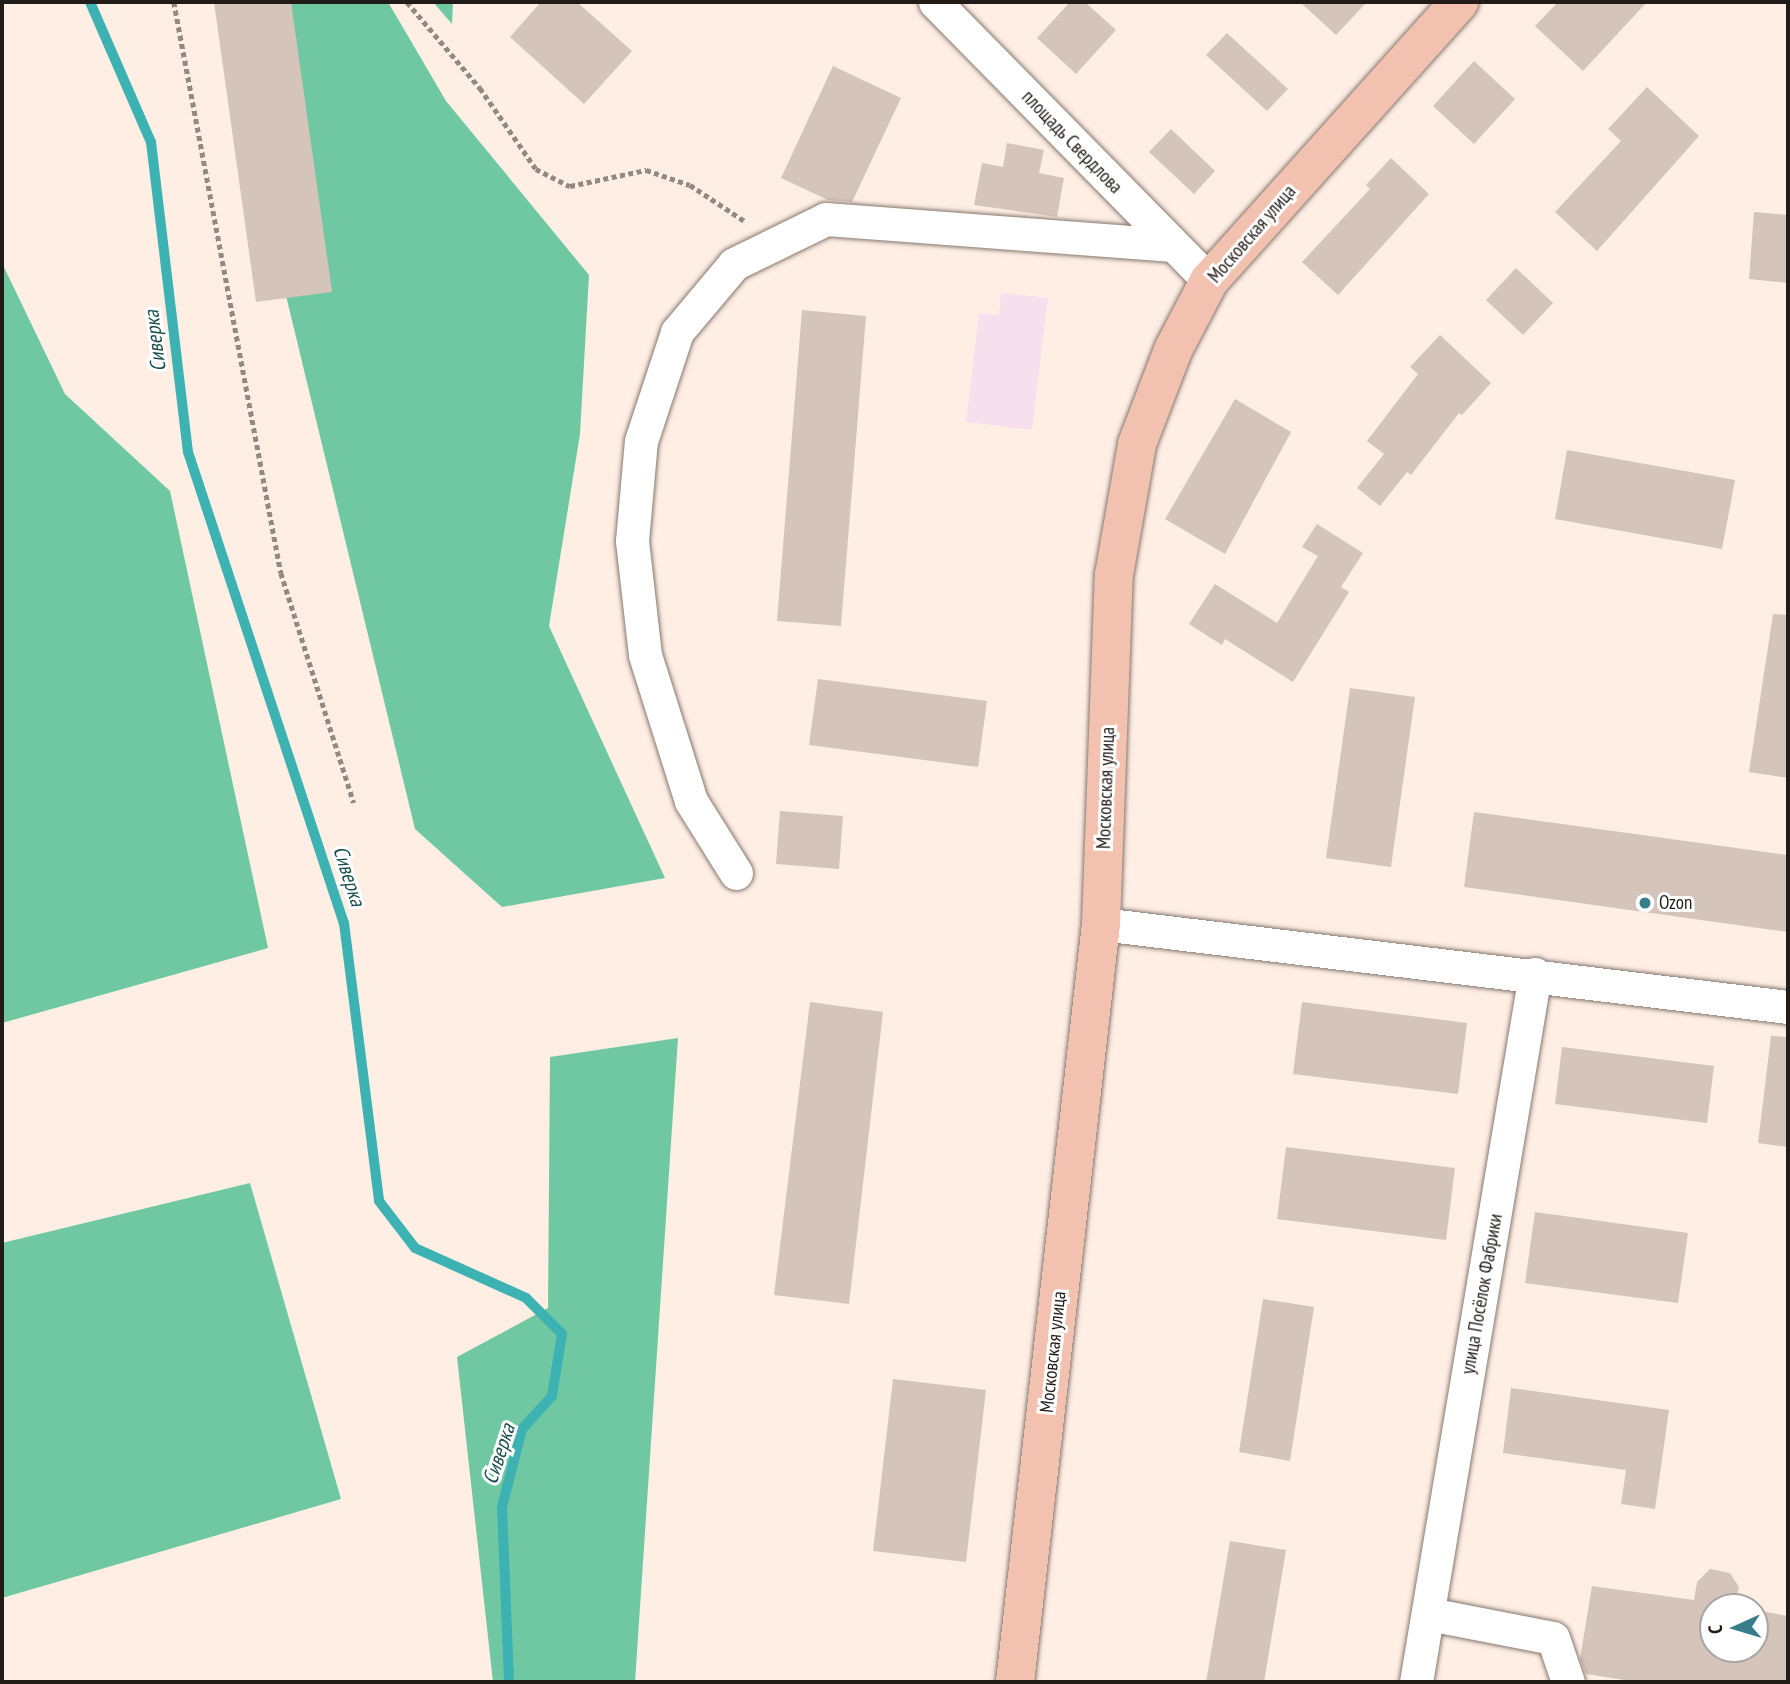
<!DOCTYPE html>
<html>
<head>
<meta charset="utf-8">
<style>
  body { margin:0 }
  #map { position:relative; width:1790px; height:1684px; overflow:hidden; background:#feeee4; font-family:"PT Sans Narrow",sans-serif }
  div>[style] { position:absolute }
  .commercial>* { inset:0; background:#f7e0ed }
  .forest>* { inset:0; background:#70c8a3 }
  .stream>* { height:10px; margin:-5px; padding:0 5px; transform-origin:5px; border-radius:5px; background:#3db2b2 }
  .building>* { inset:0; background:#d4c4ba }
  .path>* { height:4.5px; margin-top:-2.25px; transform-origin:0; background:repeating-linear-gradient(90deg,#948982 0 5px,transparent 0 8.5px) }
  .roads { filter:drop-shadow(0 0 2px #86786f) drop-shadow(0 0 2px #86786f) }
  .minor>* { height:33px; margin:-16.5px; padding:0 16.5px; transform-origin:16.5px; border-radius:16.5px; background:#fff }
  .major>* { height:38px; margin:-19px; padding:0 19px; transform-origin:19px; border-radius:19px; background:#f2c1b0 }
  .dots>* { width:19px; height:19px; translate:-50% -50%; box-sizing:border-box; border:4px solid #fff; border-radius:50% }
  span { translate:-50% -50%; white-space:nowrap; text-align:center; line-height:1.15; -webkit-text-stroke:6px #fff; paint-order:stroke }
  .street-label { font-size:19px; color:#221c18 }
  .poi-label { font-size:19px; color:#221c18 }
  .left { translate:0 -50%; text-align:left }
  .water-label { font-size:21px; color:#1c4e4e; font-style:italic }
  .frame { position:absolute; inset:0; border:4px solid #221c18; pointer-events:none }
  .north { position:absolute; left:1699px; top:1593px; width:70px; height:70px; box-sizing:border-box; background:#fff; border:2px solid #a7a4a3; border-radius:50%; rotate:266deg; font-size:19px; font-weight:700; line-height:28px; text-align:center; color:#221c18 }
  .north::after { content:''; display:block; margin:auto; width:24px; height:32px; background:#387e8a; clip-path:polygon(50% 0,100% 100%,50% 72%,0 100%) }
</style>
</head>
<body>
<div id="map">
  <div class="commercial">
    <i style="clip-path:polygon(1001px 293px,1048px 298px,1032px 430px,966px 422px,979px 313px,999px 315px)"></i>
  </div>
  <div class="forest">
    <i style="clip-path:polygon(274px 2px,388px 2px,446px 101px,589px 275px,580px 434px,549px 626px,665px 878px,502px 907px,415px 829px,252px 155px)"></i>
    <i style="clip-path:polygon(433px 2px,453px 2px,452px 24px)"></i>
    <i style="clip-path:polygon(2px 263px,65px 394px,170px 491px,268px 948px,2px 1023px)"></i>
    <i style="clip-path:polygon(678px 1038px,635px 1682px,493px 1682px,457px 1357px,548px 1308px,550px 1057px)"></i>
    <i style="clip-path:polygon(250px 1183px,341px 1499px,2px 1598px,2px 1243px)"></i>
  </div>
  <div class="stream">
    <i style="left:90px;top:2px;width:153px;rotate:66.5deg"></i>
    <i style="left:151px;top:142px;width:312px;rotate:83.2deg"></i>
    <i style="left:188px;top:452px;width:496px;rotate:71.7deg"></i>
    <i style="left:344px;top:923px;width:280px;rotate:82.8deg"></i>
    <i style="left:379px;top:1201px;width:59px;rotate:52.5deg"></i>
    <i style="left:415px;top:1248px;width:122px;rotate:24.2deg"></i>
    <i style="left:526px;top:1298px;width:51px;rotate:45deg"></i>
    <i style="left:562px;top:1334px;width:63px;rotate:99.2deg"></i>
    <i style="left:552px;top:1396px;width:45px;rotate:132.3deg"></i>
    <i style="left:522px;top:1429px;width:81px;rotate:104.4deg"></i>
    <i style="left:502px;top:1507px;width:175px;rotate:87.7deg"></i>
  </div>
  <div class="building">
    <i style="clip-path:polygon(214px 2px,291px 2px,332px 292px,256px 302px)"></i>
    <i style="clip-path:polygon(541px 2px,577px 2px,632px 51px,584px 104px,510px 37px)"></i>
    <i style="clip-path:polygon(1070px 2px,1085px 2px,1116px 30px,1076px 74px,1037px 38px)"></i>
    <i style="clip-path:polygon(1300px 2px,1367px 2px,1336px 35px)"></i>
    <i style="clip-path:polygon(1558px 2px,1647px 2px,1583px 71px,1535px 26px)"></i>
    <i style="clip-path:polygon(1227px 33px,1288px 89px,1267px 111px,1206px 55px)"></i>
    <i style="clip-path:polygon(1474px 61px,1515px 99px,1474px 144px,1433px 106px)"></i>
    <i style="clip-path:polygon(833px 66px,901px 98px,852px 202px,828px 200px,781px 178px)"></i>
    <i style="clip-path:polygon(1647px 87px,1699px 136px,1597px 251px,1555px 212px,1621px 141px,1608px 129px)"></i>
    <i style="clip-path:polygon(1171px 129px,1215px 171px,1194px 194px,1149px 152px)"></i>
    <i style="clip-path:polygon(1007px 143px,1044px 150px,1039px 173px,1064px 178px,1057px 217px,974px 205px,982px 163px,1003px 167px)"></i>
    <i style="clip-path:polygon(1391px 158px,1429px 194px,1338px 295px,1302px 262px,1370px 189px,1366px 185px)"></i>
    <i style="clip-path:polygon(1754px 212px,1788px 215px,1788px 283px,1749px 279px)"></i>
    <i style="clip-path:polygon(1516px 268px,1553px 303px,1523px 335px,1486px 300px)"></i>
    <i style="clip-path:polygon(802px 310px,866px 316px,841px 626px,777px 621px)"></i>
    <i style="clip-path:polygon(1440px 335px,1491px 383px,1462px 415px,1459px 413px,1411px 475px,1407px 472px,1380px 506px,1357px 488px,1384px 454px,1367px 441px,1418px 374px,1410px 367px)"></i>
    <i style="clip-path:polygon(1235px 399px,1291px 432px,1225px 554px,1165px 519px)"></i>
    <i style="clip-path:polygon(1567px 450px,1735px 480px,1722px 549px,1555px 519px)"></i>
    <i style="clip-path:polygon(1317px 524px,1363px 553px,1341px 587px,1349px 592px,1293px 682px,1225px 639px,1222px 645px,1189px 624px,1215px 584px,1277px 623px,1318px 556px,1302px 547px)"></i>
    <i style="clip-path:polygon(1773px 614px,1788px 615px,1788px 778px,1749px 772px)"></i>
    <i style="clip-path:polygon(818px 679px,987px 701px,978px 767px,809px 745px)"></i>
    <i style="clip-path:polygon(1350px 688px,1415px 697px,1391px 867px,1326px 858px)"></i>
    <i style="clip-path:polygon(780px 811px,843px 816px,839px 869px,776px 864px)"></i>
    <i style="clip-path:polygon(1474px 812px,1788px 855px,1788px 932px,1464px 887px)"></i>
    <i style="clip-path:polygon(810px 1002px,883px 1012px,849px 1304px,774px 1295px)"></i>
    <i style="clip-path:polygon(1302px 1002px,1467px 1023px,1458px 1094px,1293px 1074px)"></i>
    <i style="clip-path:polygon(1771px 1036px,1788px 1037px,1788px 1147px,1758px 1143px)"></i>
    <i style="clip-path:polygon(1562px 1047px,1714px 1066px,1707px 1123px,1555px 1104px)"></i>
    <i style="clip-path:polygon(1286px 1147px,1455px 1168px,1446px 1240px,1277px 1219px)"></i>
    <i style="clip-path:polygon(1535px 1212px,1688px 1233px,1678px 1303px,1525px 1283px)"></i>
    <i style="clip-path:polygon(1263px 1299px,1314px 1307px,1290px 1461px,1239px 1452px)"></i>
    <i style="clip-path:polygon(893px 1379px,986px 1390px,966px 1562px,873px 1551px)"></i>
    <i style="clip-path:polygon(1511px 1388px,1669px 1410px,1655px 1509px,1621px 1504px,1626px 1470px,1503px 1453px)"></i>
    <i style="clip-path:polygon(1230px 1541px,1286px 1550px,1264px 1682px,1206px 1682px)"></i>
    <i style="clip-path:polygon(1710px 1569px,1730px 1573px,1739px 1587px,1735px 1606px,1739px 1607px,1713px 1607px,1713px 1649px,1755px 1649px,1755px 1610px,1788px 1616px,1788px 1682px,1637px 1682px,1586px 1674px,1580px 1659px,1592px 1586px,1694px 1600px,1697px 1582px)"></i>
  </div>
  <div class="path">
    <i style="left:174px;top:2px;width:581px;rotate:79.39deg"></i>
    <i style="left:281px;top:573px;width:241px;rotate:72.4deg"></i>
    <i style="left:407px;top:2px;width:113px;rotate:49.7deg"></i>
    <i style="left:480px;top:88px;width:98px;rotate:55.3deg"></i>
    <i style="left:536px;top:169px;width:38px;rotate:27deg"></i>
    <i style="left:570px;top:186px;width:78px;rotate:-11.9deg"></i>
    <i style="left:646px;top:170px;width:46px;rotate:18.8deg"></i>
    <i style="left:690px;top:185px;width:67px;rotate:33.5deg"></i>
  </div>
  <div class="roads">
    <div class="minor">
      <i style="left:935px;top:2px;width:391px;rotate:45.5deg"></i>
      <i style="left:736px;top:873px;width:85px;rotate:-122deg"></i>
      <i style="left:691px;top:801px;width:153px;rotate:-107.5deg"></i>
      <i style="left:645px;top:655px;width:115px;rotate:-96.5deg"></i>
      <i style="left:632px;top:541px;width:100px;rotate:-84.9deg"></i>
      <i style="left:641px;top:441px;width:115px;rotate:-71.7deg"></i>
      <i style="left:677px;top:332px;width:89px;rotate:-50deg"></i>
      <i style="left:734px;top:264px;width:102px;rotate:-26.1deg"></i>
      <i style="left:826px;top:219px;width:348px;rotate:4.3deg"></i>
      <i style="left:1101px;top:924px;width:692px;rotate:6.89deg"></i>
      <i style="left:1429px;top:1614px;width:126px;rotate:11deg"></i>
      <i style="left:1553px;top:1638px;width:46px;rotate:71.2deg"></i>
      <i style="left:1416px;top:1682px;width:718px;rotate:-80.46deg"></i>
    </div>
    <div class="major">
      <i style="left:1015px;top:1682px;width:763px;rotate:-83.53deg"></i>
      <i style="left:1101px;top:924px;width:349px;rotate:-87.9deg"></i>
      <i style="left:1114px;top:575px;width:133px;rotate:-80deg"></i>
      <i style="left:1137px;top:444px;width:101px;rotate:-69deg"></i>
      <i style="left:1173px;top:350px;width:78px;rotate:-62.4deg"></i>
      <i style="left:1209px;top:281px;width:375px;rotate:-48.1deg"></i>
    </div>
  </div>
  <div class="dots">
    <i style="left:1645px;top:903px;background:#387e8a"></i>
  </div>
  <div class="street-label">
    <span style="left:1072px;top:142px;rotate:46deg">площадь Свердлова</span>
    <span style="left:1252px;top:234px;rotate:-49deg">Московская улица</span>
    <span style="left:1106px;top:788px;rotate:-88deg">Московская улица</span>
    <span style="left:1482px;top:1294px;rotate:-80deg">улица Посёлок Фабрики</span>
    <span style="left:1053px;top:1352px;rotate:-84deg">Московская улица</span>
  </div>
  <div class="poi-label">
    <span class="left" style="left:1659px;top:903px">Ozon</span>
  </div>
  <div class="water-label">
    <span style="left:155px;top:341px;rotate:-97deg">Сиверка</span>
    <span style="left:349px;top:876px;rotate:72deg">Сиверка</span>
    <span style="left:499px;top:1454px;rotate:-72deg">Сиверка</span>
  </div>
  <div class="frame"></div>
  <div class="north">С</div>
</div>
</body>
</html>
